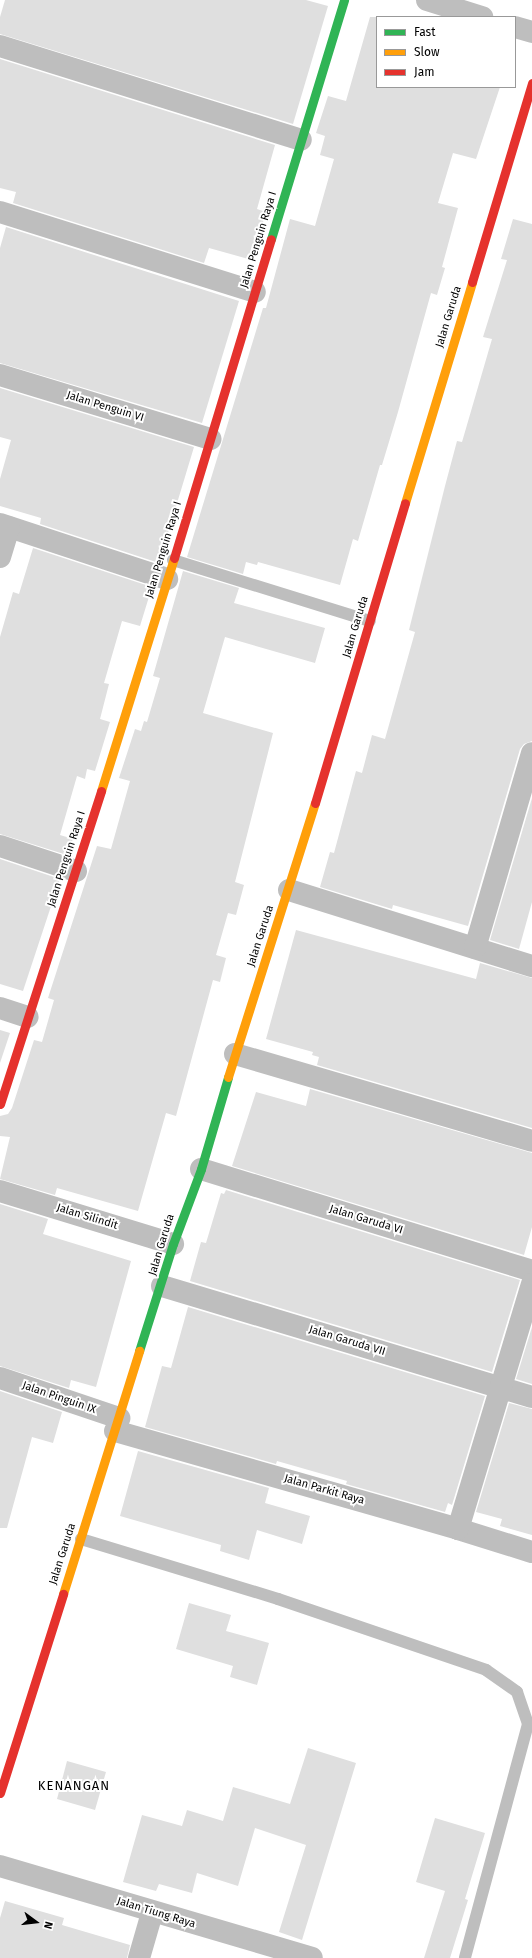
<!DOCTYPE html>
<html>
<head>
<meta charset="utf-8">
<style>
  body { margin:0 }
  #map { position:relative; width:532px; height:1958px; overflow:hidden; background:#fff; font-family:"Fira Sans",sans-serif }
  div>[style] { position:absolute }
  .building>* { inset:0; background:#dfdfdf }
  .lane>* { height:12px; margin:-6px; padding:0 6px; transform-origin:6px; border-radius:6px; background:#bebebe }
  .street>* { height:22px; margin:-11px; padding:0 11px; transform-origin:11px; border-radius:11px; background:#bebebe }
  .fast>* { height:9px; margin:-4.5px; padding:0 4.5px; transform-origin:4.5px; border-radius:4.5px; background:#30b455 }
  .slow>* { height:9px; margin:-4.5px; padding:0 4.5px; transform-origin:4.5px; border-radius:4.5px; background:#ff9f0a }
  .jam>* { height:9px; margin:-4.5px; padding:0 4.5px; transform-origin:4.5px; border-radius:4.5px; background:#e5322d }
  span { translate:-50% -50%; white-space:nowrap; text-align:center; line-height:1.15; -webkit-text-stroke:4px #fff; paint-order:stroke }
  .street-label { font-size:11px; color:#000 }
  .quarter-label { font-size:13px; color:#000; letter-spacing:1px }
  .legend { position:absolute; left:376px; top:16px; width:140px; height:72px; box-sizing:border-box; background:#fff; border:1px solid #999; margin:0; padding:5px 7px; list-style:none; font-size:12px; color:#000 }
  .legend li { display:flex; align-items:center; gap:8px; height:20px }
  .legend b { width:20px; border:1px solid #999 }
  .north { position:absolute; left:16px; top:1902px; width:40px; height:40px; -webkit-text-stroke:3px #fff; paint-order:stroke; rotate:105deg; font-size:11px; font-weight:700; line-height:16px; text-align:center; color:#000 }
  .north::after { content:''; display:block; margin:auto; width:14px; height:18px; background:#000; clip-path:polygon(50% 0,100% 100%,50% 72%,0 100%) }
</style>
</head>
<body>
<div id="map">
  <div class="building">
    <i style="clip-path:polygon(5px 0,306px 0,328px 6px,293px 124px,0 34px,0 17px)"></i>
    <i style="clip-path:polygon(370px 17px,377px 17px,377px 87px,500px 87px,476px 159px,453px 153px,438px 203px,458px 208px,442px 267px,445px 268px,437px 295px,431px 293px,398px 412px,382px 465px,380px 465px,358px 541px,353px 539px,340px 585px,258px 562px,257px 565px,246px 562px,243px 574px,187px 557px,263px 308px,266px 308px,290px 219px,315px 226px,334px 159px,320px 155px,325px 136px,316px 133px,328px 96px,346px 101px)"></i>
    <i style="clip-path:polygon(0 59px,275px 145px,257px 209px,266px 212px,252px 260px,209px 248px,204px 263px,13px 203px,16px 192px,0 188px)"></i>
    <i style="clip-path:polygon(513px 219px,532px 224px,532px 741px,524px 744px,520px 749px,468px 926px,393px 905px,392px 909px,320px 887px,330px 852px,334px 853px,356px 771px,362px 773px,372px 735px,385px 739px,415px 632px,409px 630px,445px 486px,457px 441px,462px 442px,492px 339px,483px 337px,507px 260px,501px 259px)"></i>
    <i style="clip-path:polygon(6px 227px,239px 301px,202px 423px,0 363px,0 248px)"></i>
    <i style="clip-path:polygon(0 388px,194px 447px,159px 563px,40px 524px,41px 518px,0 506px,0 479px,11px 440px,0 437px)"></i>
    <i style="clip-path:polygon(33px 548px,152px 587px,140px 626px,122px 621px,104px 683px,109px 684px,100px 719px,110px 722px,95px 771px,87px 769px,85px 779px,77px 776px,60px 835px,73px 839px,67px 855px,0 834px,0 637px,13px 592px,19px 594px)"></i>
    <i style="clip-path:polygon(183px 571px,239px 588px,234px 603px,325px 628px,315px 663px,225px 637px,203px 713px,273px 733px,235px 882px,244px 885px,236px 915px,228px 913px,216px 955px,226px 958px,220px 982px,213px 980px,176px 1116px,166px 1113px,138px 1211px,57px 1188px,55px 1195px,0 1179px,10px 1137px,0 1136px,0 1116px,8px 1114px,12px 1108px,34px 1040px,42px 1042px,54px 1000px,48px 998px,97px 846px,111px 849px,130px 781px,119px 778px,135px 729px,141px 731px,144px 721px,147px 722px,160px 678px,153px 676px)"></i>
    <i style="clip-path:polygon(532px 798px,532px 902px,519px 949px,490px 940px)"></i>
    <i style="clip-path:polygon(0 859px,60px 879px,23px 991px,0 984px)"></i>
    <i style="clip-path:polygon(296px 930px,476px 979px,480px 963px,532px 978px,532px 1128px,317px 1065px,319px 1057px,312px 1055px,313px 1052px,266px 1039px)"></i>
    <i style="clip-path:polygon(0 1030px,10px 1033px,0 1063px)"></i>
    <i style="clip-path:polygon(310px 1089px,532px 1153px,532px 1227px,524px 1255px,232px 1166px,256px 1092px,306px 1106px)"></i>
    <i style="clip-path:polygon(226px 1190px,520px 1280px,492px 1372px,190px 1281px,201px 1242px,206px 1243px,221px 1193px,224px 1194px)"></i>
    <i style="clip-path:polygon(0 1204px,48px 1219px,43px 1234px,131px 1261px,96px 1387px,71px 1380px,69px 1388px,0 1366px)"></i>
    <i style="clip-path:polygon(188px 1307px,485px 1396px,452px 1505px,448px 1503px,445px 1512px,346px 1484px,347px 1481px,277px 1461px,276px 1464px,145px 1427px,162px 1366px,171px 1368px)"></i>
    <i style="clip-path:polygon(532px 1327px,532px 1384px,516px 1379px)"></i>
    <i style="clip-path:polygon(0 1391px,62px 1412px,53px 1443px,32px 1437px,7px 1528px,0 1528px)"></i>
    <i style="clip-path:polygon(509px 1403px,532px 1409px,532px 1535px,500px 1526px,502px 1519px,476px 1512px)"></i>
    <i style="clip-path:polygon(138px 1451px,269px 1488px,265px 1503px,310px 1516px,302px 1544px,257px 1530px,249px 1560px,220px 1551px,221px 1545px,120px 1516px)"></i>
    <i style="clip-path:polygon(189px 1603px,231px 1615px,226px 1631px,269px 1643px,257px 1685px,230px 1677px,233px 1666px,176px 1649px)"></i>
    <i style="clip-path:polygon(308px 1748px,356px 1763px,302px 1940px,279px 1932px,306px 1845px,255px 1828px,238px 1886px,197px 1873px,192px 1893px,159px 1884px,156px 1891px,123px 1882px,142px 1815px,182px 1826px,187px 1810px,223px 1821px,233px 1787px,290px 1804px)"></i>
    <i style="clip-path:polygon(67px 1761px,106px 1772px,95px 1810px,57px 1799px)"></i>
    <i style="clip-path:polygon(435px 1818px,485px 1833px,465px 1899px,468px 1900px,450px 1958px,424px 1958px,445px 1891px,416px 1882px)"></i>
    <i style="clip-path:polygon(5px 1901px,64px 1918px,62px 1925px,130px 1945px,127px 1958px,0 1958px,0 1918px)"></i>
  </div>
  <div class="lane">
    <i style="left:173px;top:560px;width:206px;rotate:17.2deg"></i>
    <i style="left:81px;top:1539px;width:206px;rotate:16.9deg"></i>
    <i style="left:278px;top:1599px;width:220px;rotate:18.8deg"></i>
    <i style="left:486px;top:1670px;width:38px;rotate:35deg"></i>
    <i style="left:517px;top:1692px;width:34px;rotate:71deg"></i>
    <i style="left:528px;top:1724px;width:242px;rotate:105.1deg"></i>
  </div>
  <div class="street">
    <i style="left:427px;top:0;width:58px;rotate:17.2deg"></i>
    <i style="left:515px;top:27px;width:18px;rotate:16deg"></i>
    <i style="left:0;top:46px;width:315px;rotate:17.3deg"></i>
    <i style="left:0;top:212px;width:267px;rotate:17.4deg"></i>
    <i style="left:0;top:375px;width:220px;rotate:16.9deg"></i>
    <i style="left:0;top:524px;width:176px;rotate:18.2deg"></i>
    <i style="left:0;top:557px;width:31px;rotate:-73deg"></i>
    <i style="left:0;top:846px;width:80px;rotate:18.2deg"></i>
    <i style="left:289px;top:890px;width:255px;rotate:17.4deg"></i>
    <i style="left:475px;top:948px;width:203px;rotate:-73.7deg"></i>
    <i style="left:0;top:1008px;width:29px;rotate:18deg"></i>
    <i style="left:235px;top:1054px;width:309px;rotate:16.3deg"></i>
    <i style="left:201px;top:1169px;width:346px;rotate:17.1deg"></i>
    <i style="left:0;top:1191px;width:181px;rotate:17deg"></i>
    <i style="left:162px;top:1286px;width:386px;rotate:16.7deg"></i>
    <i style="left:0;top:1378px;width:126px;rotate:18.6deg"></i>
    <i style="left:115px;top:1431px;width:357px;rotate:15.9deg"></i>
    <i style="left:458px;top:1529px;width:77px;rotate:17.3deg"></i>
    <i style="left:458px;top:1529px;width:256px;rotate:-73.2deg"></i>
    <i style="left:0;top:1866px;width:325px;rotate:16.4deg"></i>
    <i style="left:139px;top:1958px;width:47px;rotate:-73.9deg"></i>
  </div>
  <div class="fast">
    <i style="left:271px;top:239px;width:250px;rotate:-73deg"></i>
    <i style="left:139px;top:1351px;width:112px;rotate:-72.4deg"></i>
    <i style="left:173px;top:1244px;width:80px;rotate:-69.5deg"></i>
    <i style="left:201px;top:1169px;width:96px;rotate:-73.6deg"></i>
  </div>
  <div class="slow">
    <i style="left:405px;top:503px;width:231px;rotate:-73.1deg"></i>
    <i style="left:101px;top:791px;width:244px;rotate:-72.6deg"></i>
    <i style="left:228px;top:1077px;width:287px;rotate:-72.4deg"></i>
    <i style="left:63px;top:1594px;width:255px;rotate:-72.6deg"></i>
  </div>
  <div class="jam">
    <i style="left:472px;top:282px;width:208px;rotate:-73.2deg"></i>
    <i style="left:174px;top:558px;width:333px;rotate:-73.1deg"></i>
    <i style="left:315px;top:803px;width:313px;rotate:-73.3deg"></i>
    <i style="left:0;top:1104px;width:329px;rotate:-72.1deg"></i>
    <i style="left:0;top:1793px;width:209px;rotate:-72.4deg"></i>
  </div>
  <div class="street-label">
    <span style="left:259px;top:240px;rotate:-73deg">Jalan Penguin Raya I</span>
    <span style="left:449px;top:317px;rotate:-73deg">Jalan Garuda</span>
    <span style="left:105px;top:407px;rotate:17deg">Jalan Penguin VI</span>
    <span style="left:164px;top:550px;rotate:-73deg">Jalan Penguin Raya I</span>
    <span style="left:356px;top:627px;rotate:-73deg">Jalan Garuda</span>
    <span style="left:67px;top:859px;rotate:-72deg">Jalan Penguin Raya I</span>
    <span style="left:261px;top:936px;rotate:-72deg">Jalan Garuda</span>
    <span style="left:87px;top:1217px;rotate:17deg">Jalan Silindit</span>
    <span style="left:366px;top:1220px;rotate:17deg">Jalan Garuda VI</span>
    <span style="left:162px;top:1245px;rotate:-73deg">Jalan Garuda</span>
    <span style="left:347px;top:1341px;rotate:17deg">Jalan Garuda VII</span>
    <span style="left:59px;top:1398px;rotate:19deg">Jalan Pinguin IX</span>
    <span style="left:324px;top:1490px;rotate:16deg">Jalan Parkit Raya</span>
    <span style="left:63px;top:1554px;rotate:-72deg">Jalan Garuda</span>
    <span style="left:156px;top:1913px;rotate:17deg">Jalan Tiung Raya</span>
  </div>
  <div class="quarter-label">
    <span style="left:74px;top:1786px">KENANGAN</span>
  </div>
  <ul class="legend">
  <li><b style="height:5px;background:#30b455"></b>Fast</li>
  <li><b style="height:5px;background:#ff9f0a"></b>Slow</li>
  <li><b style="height:5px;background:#e5322d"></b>Jam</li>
  </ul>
  <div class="north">N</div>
</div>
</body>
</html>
